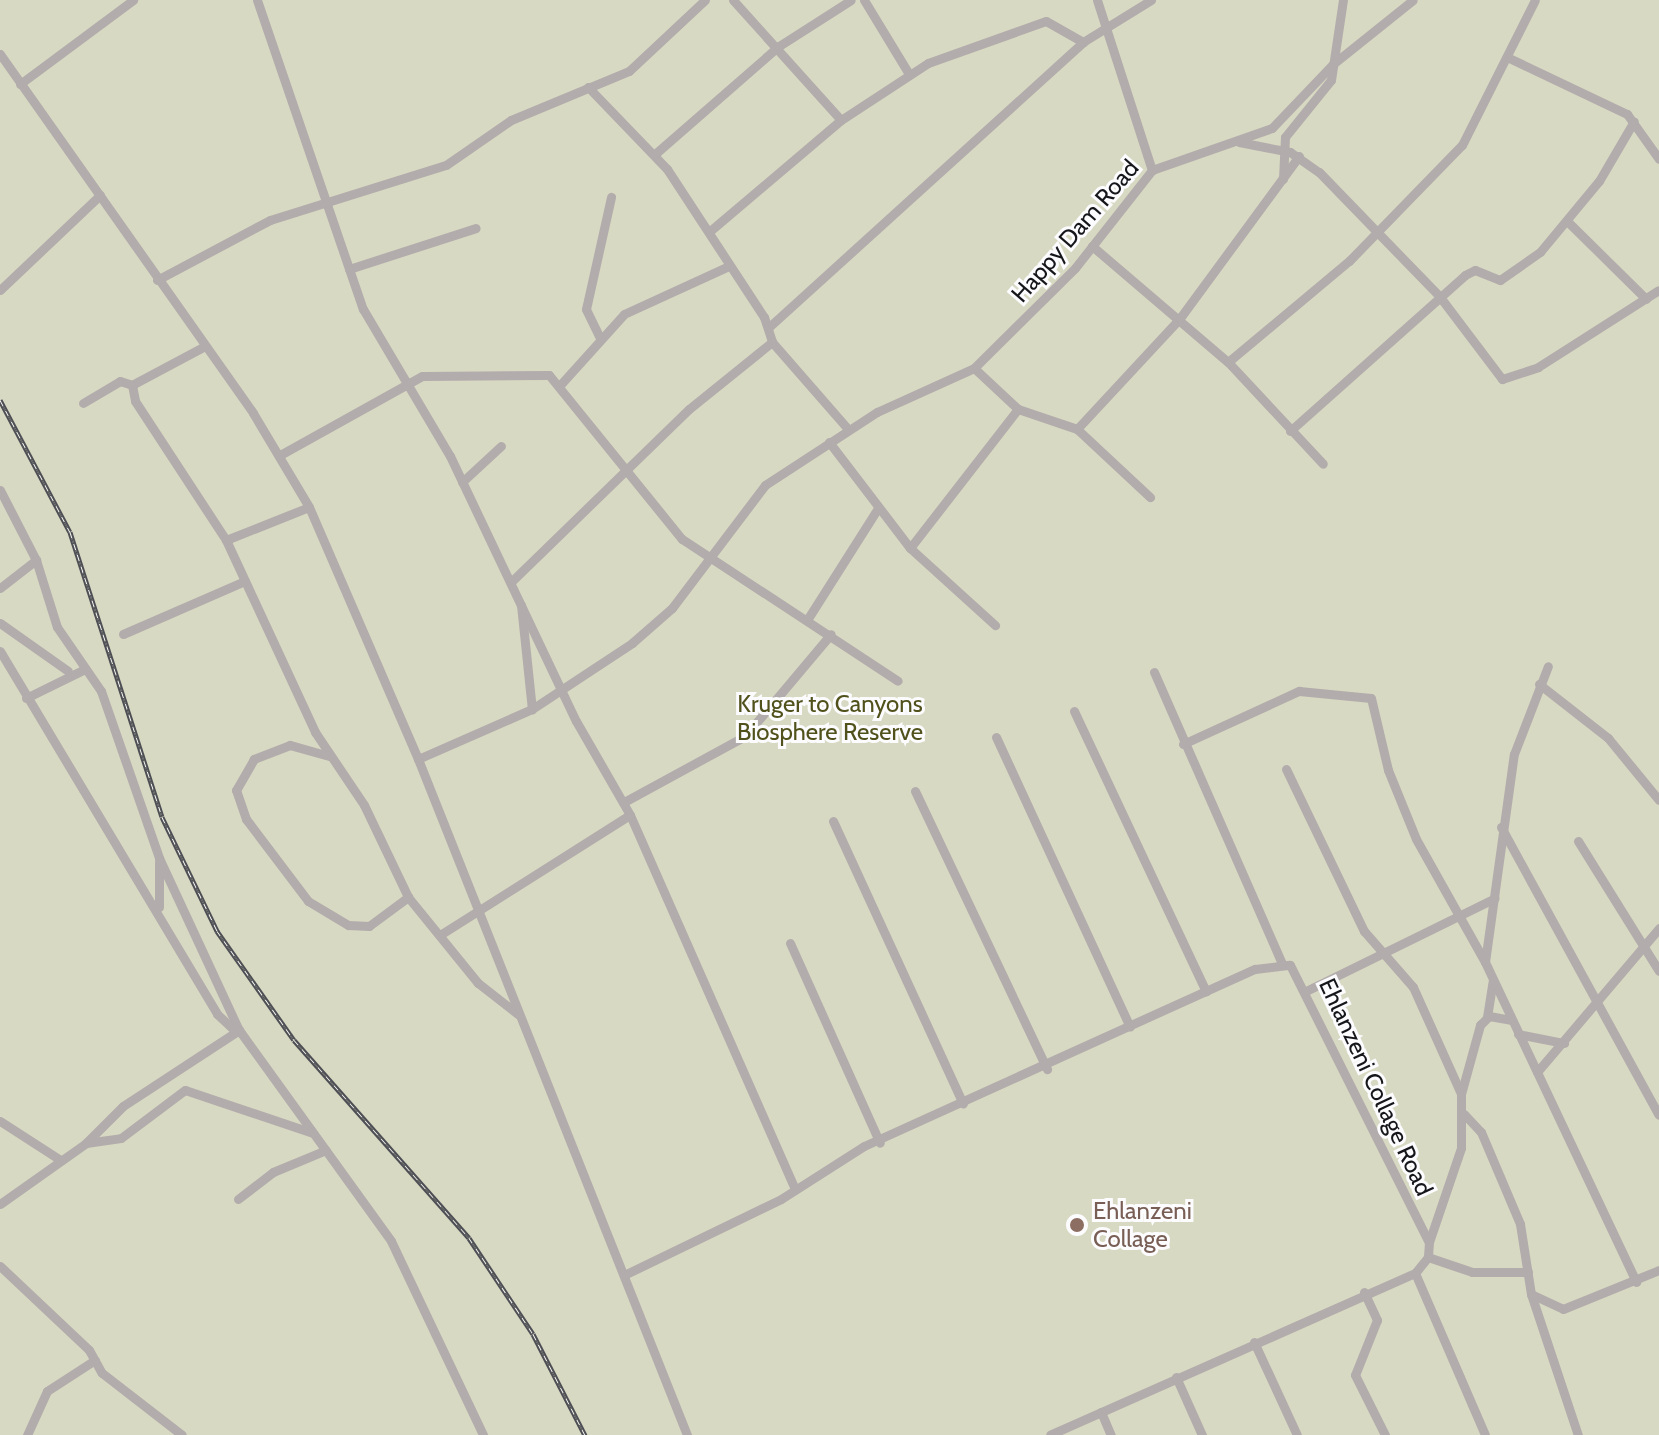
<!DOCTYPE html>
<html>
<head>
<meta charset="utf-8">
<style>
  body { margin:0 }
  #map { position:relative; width:1659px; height:1435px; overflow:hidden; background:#eceffa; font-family:Cabin,sans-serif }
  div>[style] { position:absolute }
  .green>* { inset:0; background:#d8d9c2 }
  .minor>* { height:9px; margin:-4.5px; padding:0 4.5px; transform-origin:4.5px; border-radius:4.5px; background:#b2acac }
  .rail>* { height:5px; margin-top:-2.5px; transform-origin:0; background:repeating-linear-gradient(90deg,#fcfcff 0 6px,#4e4f55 0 12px); box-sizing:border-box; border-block:2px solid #4e4f55 }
  .dots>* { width:22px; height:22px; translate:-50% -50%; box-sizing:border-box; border:4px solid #fcfcff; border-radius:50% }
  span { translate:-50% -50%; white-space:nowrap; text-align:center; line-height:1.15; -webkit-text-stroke:6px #fcfcff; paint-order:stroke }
  .street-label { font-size:24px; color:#15161a }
  .park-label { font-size:24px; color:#50511b }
  .education-label { font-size:24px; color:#785e54 }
  .left { translate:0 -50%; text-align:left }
</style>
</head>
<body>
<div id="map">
  <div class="green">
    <i style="clip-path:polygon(0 0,1659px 0,1659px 1435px,0 1435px)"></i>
  </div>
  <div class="minor">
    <i style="left:257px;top:0;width:327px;rotate:71.1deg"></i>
    <i style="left:363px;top:309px;width:171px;rotate:59.4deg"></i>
    <i style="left:450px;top:456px;width:293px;rotate:64.6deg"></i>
    <i style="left:576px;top:721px;width:108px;rotate:60.1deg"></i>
    <i style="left:630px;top:815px;width:409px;rotate:66.2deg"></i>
    <i style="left:733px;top:0;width:161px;rotate:48deg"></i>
    <i style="left:864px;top:0;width:87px;rotate:58.7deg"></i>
    <i style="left:1097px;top:0;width:179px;rotate:72.1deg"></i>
    <i style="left:0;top:54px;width:439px;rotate:54.8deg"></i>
    <i style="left:253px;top:413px;width:109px;rotate:59.2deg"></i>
    <i style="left:309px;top:507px;width:275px;rotate:66.6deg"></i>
    <i style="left:418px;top:759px;width:728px;rotate:68.3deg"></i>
    <i style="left:1509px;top:58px;width:131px;rotate:25.4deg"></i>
    <i style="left:1627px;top:114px;width:55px;rotate:54.6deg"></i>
    <i style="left:20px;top:84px;width:141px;rotate:-36.6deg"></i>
    <i style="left:588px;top:87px;width:114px;rotate:46.1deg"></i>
    <i style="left:667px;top:169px;width:177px;rotate:56.8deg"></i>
    <i style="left:764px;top:317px;width:26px;rotate:72deg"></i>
    <i style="left:772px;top:342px;width:116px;rotate:48.9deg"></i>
    <i style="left:1239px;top:142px;width:52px;rotate:11.1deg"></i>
    <i style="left:1290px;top:152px;width:35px;rotate:35deg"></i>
    <i style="left:1319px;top:172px;width:174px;rotate:45.9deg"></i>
    <i style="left:1440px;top:297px;width:103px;rotate:52.9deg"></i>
    <i style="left:1502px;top:379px;width:38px;rotate:-18deg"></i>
    <i style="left:1538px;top:367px;width:143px;rotate:-32.5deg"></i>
    <i style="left:655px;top:154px;width:164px;rotate:-41.1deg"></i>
    <i style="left:779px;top:46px;width:85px;rotate:-32.6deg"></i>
    <i style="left:1283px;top:179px;width:42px;rotate:-87.3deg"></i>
    <i style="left:1285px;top:137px;width:73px;rotate:-51.1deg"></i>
    <i style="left:1331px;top:80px;width:81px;rotate:-81.5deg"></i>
    <i style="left:1567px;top:221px;width:111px;rotate:44.6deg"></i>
    <i style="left:710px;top:231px;width:172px;rotate:-40.3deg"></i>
    <i style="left:841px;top:120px;width:104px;rotate:-33.2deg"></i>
    <i style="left:928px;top:63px;width:125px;rotate:-19.6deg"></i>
    <i style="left:1046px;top:21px;width:43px;rotate:29.6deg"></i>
    <i style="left:1092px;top:246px;width:179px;rotate:40.5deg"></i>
    <i style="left:1228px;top:362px;width:139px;rotate:47deg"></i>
    <i style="left:349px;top:269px;width:133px;rotate:-17.9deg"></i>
    <i style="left:157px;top:280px;width:128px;rotate:-28deg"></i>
    <i style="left:270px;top:220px;width:184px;rotate:-17.4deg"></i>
    <i style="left:446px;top:165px;width:79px;rotate:-34.7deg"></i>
    <i style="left:511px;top:120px;width:128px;rotate:-22.6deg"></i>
    <i style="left:629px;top:71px;width:104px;rotate:-43.1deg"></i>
    <i style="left:0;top:290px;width:138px;rotate:-43.5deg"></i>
    <i style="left:769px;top:327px;width:424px;rotate:-42.2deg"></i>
    <i style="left:1083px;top:42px;width:80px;rotate:-31.7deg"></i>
    <i style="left:600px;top:338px;width:32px;rotate:-116deg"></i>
    <i style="left:586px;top:309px;width:115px;rotate:-77.4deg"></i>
    <i style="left:205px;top:346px;width:83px;rotate:151.9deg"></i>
    <i style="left:132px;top:385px;width:16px;rotate:79deg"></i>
    <i style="left:135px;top:401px;width:166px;rotate:56.8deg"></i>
    <i style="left:226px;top:540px;width:212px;rotate:65.1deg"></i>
    <i style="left:315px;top:732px;width:88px;rotate:56.1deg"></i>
    <i style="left:364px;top:805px;width:102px;rotate:64.4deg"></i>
    <i style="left:408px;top:897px;width:111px;rotate:50.9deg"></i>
    <i style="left:478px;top:983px;width:52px;rotate:38deg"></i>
    <i style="left:1228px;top:362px;width:158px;rotate:-39.9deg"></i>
    <i style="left:1349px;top:261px;width:162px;rotate:-45.8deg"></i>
    <i style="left:1462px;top:145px;width:162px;rotate:-63.3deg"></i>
    <i style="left:974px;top:368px;width:60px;rotate:43deg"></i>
    <i style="left:1018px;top:409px;width:62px;rotate:18.7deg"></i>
    <i style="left:1077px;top:429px;width:100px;rotate:43deg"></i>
    <i style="left:561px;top:384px;width:94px;rotate:-48deg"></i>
    <i style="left:624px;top:314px;width:115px;rotate:-24.6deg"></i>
    <i style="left:83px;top:403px;width:43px;rotate:-30.7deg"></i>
    <i style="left:120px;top:381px;width:13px;rotate:18deg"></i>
    <i style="left:1077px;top:429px;width:151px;rotate:-47.1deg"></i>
    <i style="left:1180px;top:318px;width:201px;rotate:-53.7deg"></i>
    <i style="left:1290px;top:431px;width:234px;rotate:-41.7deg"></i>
    <i style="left:1465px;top:275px;width:11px;rotate:-27deg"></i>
    <i style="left:1475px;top:270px;width:27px;rotate:22deg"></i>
    <i style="left:1500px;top:280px;width:49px;rotate:-35deg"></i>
    <i style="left:1540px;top:252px;width:92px;rotate:-50.3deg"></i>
    <i style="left:1599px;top:181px;width:69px;rotate:-59.7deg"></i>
    <i style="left:829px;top:442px;width:133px;rotate:52.6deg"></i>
    <i style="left:910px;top:548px;width:115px;rotate:42.2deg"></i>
    <i style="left:280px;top:455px;width:162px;rotate:-29.1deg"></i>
    <i style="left:422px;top:376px;width:127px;rotate:-0.5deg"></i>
    <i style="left:549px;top:375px;width:211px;rotate:51deg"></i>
    <i style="left:682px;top:539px;width:258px;rotate:33.3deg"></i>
    <i style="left:462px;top:482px;width:53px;rotate:-42.7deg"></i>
    <i style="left:0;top:490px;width:79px;rotate:62.8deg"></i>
    <i style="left:36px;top:560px;width:70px;rotate:72.6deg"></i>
    <i style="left:57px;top:627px;width:78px;rotate:55.5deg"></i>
    <i style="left:101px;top:691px;width:177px;rotate:70.8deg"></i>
    <i style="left:159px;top:858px;width:190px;rotate:65.1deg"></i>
    <i style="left:239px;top:1030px;width:260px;rotate:54.2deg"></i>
    <i style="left:391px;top:1241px;width:215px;rotate:64.6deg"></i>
    <i style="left:226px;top:540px;width:89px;rotate:-21.7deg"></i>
    <i style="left:910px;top:548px;width:176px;rotate:-52.2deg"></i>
    <i style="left:513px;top:580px;width:245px;rotate:-44.2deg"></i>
    <i style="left:689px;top:409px;width:107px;rotate:-38.9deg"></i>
    <i style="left:0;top:588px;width:46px;rotate:-37.9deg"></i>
    <i style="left:521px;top:605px;width:105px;rotate:84deg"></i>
    <i style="left:807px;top:620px;width:133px;rotate:-57.6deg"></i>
    <i style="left:0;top:623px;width:83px;rotate:35.2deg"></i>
    <i style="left:123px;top:634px;width:133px;rotate:-23.5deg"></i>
    <i style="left:0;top:651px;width:423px;rotate:59.1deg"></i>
    <i style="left:217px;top:1014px;width:26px;rotate:43deg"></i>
    <i style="left:1154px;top:672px;width:319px;rotate:66.3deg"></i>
    <i style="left:1539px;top:684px;width:88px;rotate:38deg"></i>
    <i style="left:1608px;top:738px;width:80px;rotate:50.6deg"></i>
    <i style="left:26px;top:698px;width:66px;rotate:-26.2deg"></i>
    <i style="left:1074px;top:711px;width:310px;rotate:64.8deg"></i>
    <i style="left:996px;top:737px;width:319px;rotate:65.2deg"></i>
    <i style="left:1183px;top:744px;width:128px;rotate:-24.6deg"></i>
    <i style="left:1299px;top:691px;width:72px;rotate:5.6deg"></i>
    <i style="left:1371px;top:698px;width:74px;rotate:76.7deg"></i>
    <i style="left:1388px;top:770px;width:74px;rotate:67.9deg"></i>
    <i style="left:1416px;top:839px;width:141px;rotate:60.7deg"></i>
    <i style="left:1485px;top:962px;width:354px;rotate:64.7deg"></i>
    <i style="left:329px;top:756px;width:41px;rotate:-164.2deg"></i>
    <i style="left:290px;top:745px;width:39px;rotate:159deg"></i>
    <i style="left:254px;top:759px;width:36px;rotate:120deg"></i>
    <i style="left:236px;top:790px;width:31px;rotate:71deg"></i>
    <i style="left:246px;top:819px;width:103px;rotate:52.9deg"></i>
    <i style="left:308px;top:901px;width:47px;rotate:31deg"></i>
    <i style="left:348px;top:925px;width:21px;rotate:3deg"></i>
    <i style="left:369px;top:926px;width:49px;rotate:-36.6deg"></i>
    <i style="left:418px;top:759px;width:124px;rotate:-23.7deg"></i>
    <i style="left:532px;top:709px;width:120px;rotate:-33.4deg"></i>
    <i style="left:632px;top:643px;width:53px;rotate:-41.2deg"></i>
    <i style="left:672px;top:608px;width:154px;rotate:-52.9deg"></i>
    <i style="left:765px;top:485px;width:134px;rotate:-33.1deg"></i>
    <i style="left:877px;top:412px;width:107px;rotate:-24.4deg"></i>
    <i style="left:974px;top:368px;width:142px;rotate:-44.7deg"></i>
    <i style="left:1075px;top:268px;width:125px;rotate:-51.8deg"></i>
    <i style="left:1152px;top:170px;width:127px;rotate:-19.3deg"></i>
    <i style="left:1272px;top:128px;width:88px;rotate:-46.4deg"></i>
    <i style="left:1333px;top:64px;width:102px;rotate:-38.7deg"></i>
    <i style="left:1286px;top:769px;width:180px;rotate:64.3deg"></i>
    <i style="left:1364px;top:931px;width:74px;rotate:48.8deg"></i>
    <i style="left:1413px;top:987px;width:117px;rotate:65.8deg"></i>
    <i style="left:1461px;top:1094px;width:54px;rotate:90deg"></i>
    <i style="left:1461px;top:1148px;width:99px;rotate:108.8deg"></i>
    <i style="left:915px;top:791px;width:308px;rotate:64.6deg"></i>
    <i style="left:624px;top:802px;width:138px;rotate:-28.6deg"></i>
    <i style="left:745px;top:736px;width:133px;rotate:-49.9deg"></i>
    <i style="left:833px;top:821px;width:311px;rotate:65.3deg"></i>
    <i style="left:1501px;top:827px;width:328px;rotate:61.3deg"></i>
    <i style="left:1578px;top:841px;width:153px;rotate:58.1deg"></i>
    <i style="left:159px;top:862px;width:45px;rotate:90deg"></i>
    <i style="left:443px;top:933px;width:221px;rotate:-32.3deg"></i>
    <i style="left:790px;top:943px;width:219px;rotate:65.8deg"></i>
    <i style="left:1485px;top:962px;width:210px;rotate:-82.1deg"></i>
    <i style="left:1514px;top:754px;width:94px;rotate:-68.9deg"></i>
    <i style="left:1308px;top:990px;width:208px;rotate:-26.2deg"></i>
    <i style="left:1487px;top:1017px;width:36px;rotate:-81deg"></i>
    <i style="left:1518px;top:1034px;width:47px;rotate:11.1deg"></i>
    <i style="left:1537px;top:1072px;width:189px;rotate:-49.7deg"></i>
    <i style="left:1461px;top:1094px;width:72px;rotate:-74.6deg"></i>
    <i style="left:1480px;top:1025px;width:13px;rotate:-45deg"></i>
    <i style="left:1489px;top:1016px;width:22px;rotate:10deg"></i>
    <i style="left:1464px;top:1114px;width:25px;rotate:47deg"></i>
    <i style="left:1481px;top:1132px;width:100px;rotate:67deg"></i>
    <i style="left:1520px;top:1224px;width:71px;rotate:81.1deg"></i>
    <i style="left:1531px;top:1294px;width:149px;rotate:71.6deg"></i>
    <i style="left:0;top:1121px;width:70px;rotate:32.8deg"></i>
    <i style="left:86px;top:1143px;width:52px;rotate:-45deg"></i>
    <i style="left:123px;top:1106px;width:139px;rotate:-33.2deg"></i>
    <i style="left:238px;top:1199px;width:44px;rotate:-37.6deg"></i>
    <i style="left:273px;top:1172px;width:57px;rotate:-22.5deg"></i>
    <i style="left:0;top:1204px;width:105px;rotate:-35.3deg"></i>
    <i style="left:86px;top:1143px;width:35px;rotate:-8deg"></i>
    <i style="left:121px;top:1138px;width:80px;rotate:-36.9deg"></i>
    <i style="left:185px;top:1090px;width:135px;rotate:18.6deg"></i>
    <i style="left:1428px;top:1257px;width:46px;rotate:18.8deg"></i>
    <i style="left:1472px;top:1272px;width:56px"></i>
    <i style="left:0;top:1266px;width:122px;rotate:43.3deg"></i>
    <i style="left:89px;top:1350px;width:26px;rotate:61deg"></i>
    <i style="left:102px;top:1373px;width:101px;rotate:37.8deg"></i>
    <i style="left:1415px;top:1273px;width:176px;rotate:66.6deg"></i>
    <i style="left:624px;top:1275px;width:174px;rotate:-25.8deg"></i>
    <i style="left:781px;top:1199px;width:98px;rotate:-32.6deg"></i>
    <i style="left:864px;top:1146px;width:429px;rotate:-24.4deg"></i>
    <i style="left:1255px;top:969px;width:35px;rotate:-7deg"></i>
    <i style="left:1290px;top:965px;width:310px;rotate:63.4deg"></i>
    <i style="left:1429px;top:1242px;width:15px;rotate:94deg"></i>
    <i style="left:1428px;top:1257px;width:21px;rotate:129deg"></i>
    <i style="left:1415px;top:1273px;width:399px;rotate:156.1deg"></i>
    <i style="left:1364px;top:1292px;width:31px;rotate:65deg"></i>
    <i style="left:1377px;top:1320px;width:59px;rotate:111.8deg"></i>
    <i style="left:1355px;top:1375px;width:67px;rotate:63.4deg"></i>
    <i style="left:1531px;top:1294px;width:35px;rotate:25deg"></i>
    <i style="left:1563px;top:1309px;width:104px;rotate:-22.1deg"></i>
    <i style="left:1254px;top:1342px;width:102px;rotate:65.2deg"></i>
    <i style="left:1176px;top:1377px;width:64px;rotate:65.9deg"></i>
    <i style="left:1101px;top:1412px;width:25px;rotate:67deg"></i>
    <i style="left:27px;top:1435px;width:48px;rotate:-65.6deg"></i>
    <i style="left:47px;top:1391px;width:57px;rotate:-32.9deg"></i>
  </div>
  <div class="rail">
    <i style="left:0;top:400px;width:149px;rotate:62.1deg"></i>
    <i style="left:70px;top:532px;width:299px;rotate:72.1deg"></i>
    <i style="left:162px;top:817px;width:127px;rotate:64.2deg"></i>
    <i style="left:217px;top:931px;width:133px;rotate:54.8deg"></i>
    <i style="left:294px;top:1040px;width:264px;rotate:48.5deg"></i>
    <i style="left:469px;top:1238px;width:115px;rotate:56.3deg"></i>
    <i style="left:533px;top:1334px;width:114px;rotate:62.8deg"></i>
  </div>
  <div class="dots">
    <i style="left:1077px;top:1225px;background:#8d6e63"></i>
  </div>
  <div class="street-label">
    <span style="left:1075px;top:231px;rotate:-49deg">Happy Dam Road</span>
    <span style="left:1376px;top:1087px;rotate:65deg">Ehlanzeni Collage Road</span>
  </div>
  <div class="park-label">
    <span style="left:830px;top:718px">Kruger to Canyons<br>Biosphere Reserve</span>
  </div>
  <div class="education-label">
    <span class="left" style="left:1093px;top:1225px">Ehlanzeni<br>Collage</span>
  </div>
</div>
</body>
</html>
